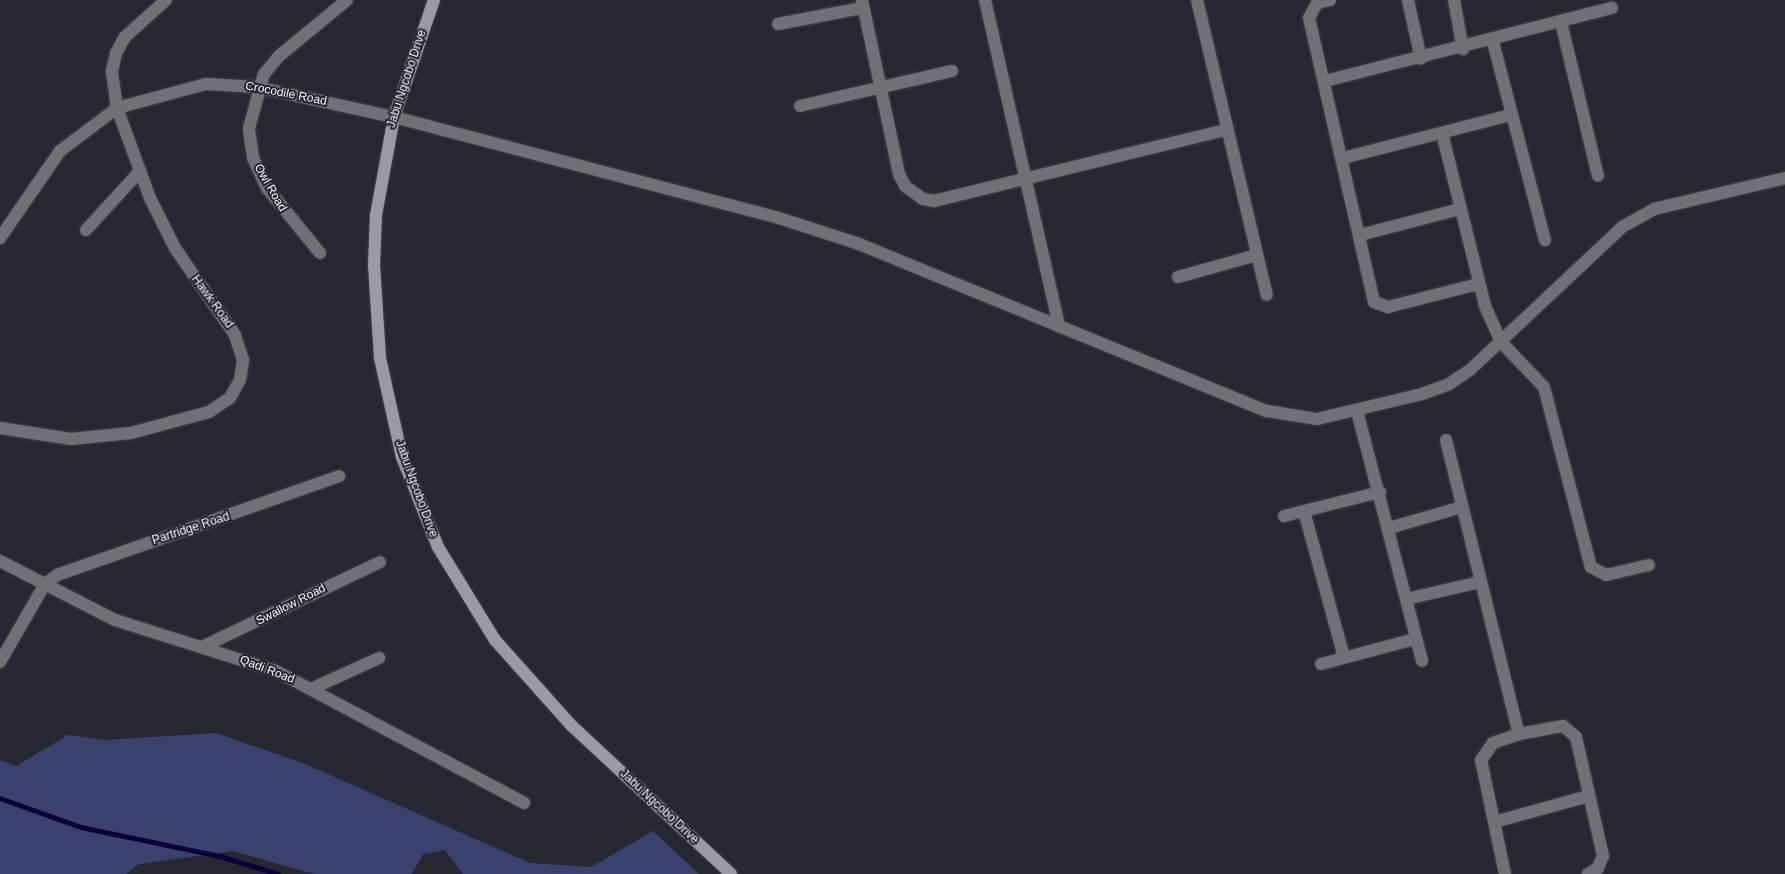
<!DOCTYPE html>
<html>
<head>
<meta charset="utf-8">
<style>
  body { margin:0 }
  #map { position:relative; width:1785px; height:874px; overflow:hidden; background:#262831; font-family:Helvetica,sans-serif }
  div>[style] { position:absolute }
  .green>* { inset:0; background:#3b416f }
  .stream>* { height:4.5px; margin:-2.25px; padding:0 2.25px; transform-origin:2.25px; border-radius:2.25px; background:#0a0139 }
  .roads { filter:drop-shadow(0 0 1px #43454d) drop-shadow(0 0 1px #43454d) }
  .street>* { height:12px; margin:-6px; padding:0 6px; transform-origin:6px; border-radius:6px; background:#707177 }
  .secondary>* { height:12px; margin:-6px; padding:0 6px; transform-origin:6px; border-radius:6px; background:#999ba3 }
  span { translate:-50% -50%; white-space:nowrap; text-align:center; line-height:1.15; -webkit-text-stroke:4px #262831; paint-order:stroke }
  .street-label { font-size:12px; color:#f3f4fb }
</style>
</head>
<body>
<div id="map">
  <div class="green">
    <i style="clip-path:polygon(216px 733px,305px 764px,530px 863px,591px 867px,653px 831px,699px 874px,463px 874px,445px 850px,423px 854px,412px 874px,314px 874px,233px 851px,139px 864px,126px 874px,0 874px,0 760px,16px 766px,68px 735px,104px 740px)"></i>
  </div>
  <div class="stream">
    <i style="left:0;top:798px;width:86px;rotate:19.7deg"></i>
    <i style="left:81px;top:827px;width:142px;rotate:11.8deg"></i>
    <i style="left:220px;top:856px;width:61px;rotate:17.2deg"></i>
  </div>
  <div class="roads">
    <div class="street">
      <i style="left:862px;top:0;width:178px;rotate:78deg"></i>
      <i style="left:899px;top:174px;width:13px;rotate:63deg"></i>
      <i style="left:905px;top:186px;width:22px;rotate:36deg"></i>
      <i style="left:923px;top:199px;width:11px;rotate:10deg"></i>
      <i style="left:934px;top:201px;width:300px;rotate:-13.7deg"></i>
      <i style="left:985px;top:0;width:335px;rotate:77.2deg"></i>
      <i style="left:1197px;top:0;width:303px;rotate:76.7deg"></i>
      <i style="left:1330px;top:0;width:13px;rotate:167deg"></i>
      <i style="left:1317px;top:3px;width:17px;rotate:118deg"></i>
      <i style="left:1309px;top:18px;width:291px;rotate:77.1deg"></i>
      <i style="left:1374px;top:302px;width:15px;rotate:20deg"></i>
      <i style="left:1388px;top:307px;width:93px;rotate:-14.3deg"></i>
      <i style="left:1408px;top:0;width:60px;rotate:77.6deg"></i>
      <i style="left:1454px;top:0;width:50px;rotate:79.6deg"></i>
      <i style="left:1561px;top:22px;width:158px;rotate:76.5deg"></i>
      <i style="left:778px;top:24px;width:86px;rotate:-10.8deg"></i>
      <i style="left:1493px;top:42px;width:205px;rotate:75.3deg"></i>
      <i style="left:1325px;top:81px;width:296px;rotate:-14.3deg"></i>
      <i style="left:800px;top:106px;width:156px;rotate:-13deg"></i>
      <i style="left:1442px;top:133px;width:178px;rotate:76deg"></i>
      <i style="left:1485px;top:306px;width:39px;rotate:66deg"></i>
      <i style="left:1501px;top:342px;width:62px;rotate:46.3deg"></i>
      <i style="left:1544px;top:387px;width:186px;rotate:75.4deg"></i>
      <i style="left:1591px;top:567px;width:17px;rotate:28deg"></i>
      <i style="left:1606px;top:575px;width:44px;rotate:-13.1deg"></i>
      <i style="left:1343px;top:158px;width:173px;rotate:-14.4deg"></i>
      <i style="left:86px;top:230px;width:80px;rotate:-47.5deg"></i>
      <i style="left:1360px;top:235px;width:103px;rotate:-14.6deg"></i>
      <i style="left:0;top:238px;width:106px;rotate:-55.4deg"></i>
      <i style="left:60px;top:151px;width:71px;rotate:-37deg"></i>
      <i style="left:117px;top:108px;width:92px;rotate:-15.1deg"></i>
      <i style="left:206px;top:84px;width:51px;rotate:3.4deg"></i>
      <i style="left:257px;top:87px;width:140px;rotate:12.4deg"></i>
      <i style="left:394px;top:117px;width:398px;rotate:14.7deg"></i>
      <i style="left:779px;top:218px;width:84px;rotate:18deg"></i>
      <i style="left:859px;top:244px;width:441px;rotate:22.3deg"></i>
      <i style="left:1267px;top:411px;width:51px;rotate:9.1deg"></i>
      <i style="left:1317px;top:419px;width:108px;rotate:-13.4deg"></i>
      <i style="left:1422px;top:394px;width:29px;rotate:-20deg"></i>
      <i style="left:1449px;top:384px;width:27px;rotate:-34deg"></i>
      <i style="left:1471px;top:369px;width:207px;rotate:-43.2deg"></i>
      <i style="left:1622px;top:227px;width:37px;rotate:-29deg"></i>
      <i style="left:1654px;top:209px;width:135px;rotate:-13.3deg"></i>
      <i style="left:320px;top:253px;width:84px;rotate:-129.2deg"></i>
      <i style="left:267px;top:188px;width:33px;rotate:-115deg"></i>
      <i style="left:253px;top:158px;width:30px;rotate:-98deg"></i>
      <i style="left:249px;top:128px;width:56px;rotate:-74.5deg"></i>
      <i style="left:264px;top:74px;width:23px;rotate:-50deg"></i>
      <i style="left:279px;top:56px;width:88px;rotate:-39.5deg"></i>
      <i style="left:1178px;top:277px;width:82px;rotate:-15.6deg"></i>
      <i style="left:1357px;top:411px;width:258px;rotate:75.4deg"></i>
      <i style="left:0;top:428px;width:72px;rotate:8.8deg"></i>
      <i style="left:71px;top:439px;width:60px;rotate:-5.7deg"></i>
      <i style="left:131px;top:433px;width:81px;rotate:-15.1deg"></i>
      <i style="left:209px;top:412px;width:25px;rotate:-34deg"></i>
      <i style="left:230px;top:398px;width:21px;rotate:-61deg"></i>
      <i style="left:240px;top:380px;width:20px;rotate:-81deg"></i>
      <i style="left:243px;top:360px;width:26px;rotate:-108deg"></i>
      <i style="left:235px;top:335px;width:106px;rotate:-124.6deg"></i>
      <i style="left:175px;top:248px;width:56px;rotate:-116.6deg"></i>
      <i style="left:150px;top:198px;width:96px;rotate:-110.1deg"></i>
      <i style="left:117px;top:108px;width:37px;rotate:-98deg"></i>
      <i style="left:112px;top:71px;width:18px;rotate:-77deg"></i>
      <i style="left:116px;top:53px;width:18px;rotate:-61deg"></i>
      <i style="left:125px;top:37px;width:55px;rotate:-42.1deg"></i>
      <i style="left:1446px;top:440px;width:303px;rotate:76.1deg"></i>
      <i style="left:1519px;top:734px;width:28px;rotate:161deg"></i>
      <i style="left:1493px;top:743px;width:21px;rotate:125deg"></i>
      <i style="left:1481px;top:760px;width:116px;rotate:78.1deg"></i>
      <i style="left:1304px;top:511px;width:151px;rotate:74.7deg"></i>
      <i style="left:1284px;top:516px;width:99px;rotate:-14deg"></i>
      <i style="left:1389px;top:528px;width:76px;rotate:-16deg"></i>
      <i style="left:0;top:561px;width:129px;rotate:27.2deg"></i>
      <i style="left:115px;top:620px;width:169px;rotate:17.6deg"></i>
      <i style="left:276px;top:671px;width:281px;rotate:28deg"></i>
      <i style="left:1406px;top:599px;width:77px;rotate:-12.8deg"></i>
      <i style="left:202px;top:647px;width:197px;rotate:-25.5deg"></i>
      <i style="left:0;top:662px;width:90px;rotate:-60deg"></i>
      <i style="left:45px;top:584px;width:15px;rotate:-37deg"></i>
      <i style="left:57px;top:575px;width:299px;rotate:-19.3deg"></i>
      <i style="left:1321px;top:664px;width:97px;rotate:-14.9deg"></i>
      <i style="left:311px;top:689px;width:75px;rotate:-24.5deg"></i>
      <i style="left:1519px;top:734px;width:45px;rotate:-10.3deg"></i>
      <i style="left:1563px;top:726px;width:17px;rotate:40deg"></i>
      <i style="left:1576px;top:737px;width:122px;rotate:77.2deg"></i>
      <i style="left:1603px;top:856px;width:13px;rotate:113deg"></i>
      <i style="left:1598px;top:868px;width:12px;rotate:149deg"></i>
      <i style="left:1494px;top:822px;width:98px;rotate:-15.3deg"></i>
    </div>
    <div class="secondary">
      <i style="left:434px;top:0;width:124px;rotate:108.9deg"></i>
      <i style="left:394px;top:117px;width:100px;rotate:100.4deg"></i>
      <i style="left:376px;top:215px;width:50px;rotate:92.3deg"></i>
      <i style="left:374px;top:265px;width:93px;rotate:86.3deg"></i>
      <i style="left:380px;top:358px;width:101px;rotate:77.5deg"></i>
      <i style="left:402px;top:457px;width:97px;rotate:68.2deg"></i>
      <i style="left:438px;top:547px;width:109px;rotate:58.5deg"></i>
      <i style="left:495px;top:640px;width:115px;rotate:48.2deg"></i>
      <i style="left:572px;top:726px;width:217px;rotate:42.9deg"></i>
    </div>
  </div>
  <div class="street-label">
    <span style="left:407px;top:79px;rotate:-72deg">Jabu Ngcobo Drive</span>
    <span style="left:286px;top:94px;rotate:11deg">Crocodile Road</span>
    <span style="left:270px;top:188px;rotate:60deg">Owl Road</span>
    <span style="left:212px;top:302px;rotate:54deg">Hawk Road</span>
    <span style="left:416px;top:489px;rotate:70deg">Jabu Ngcobo Drive</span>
    <span style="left:191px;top:529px;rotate:-18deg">Partridge Road</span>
    <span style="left:291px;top:605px;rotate:-27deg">Swallow Road</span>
    <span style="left:267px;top:670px;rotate:21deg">Qadi Road</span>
    <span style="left:659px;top:807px;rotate:43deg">Jabu Ngcobo Drive</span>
  </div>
</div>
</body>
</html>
